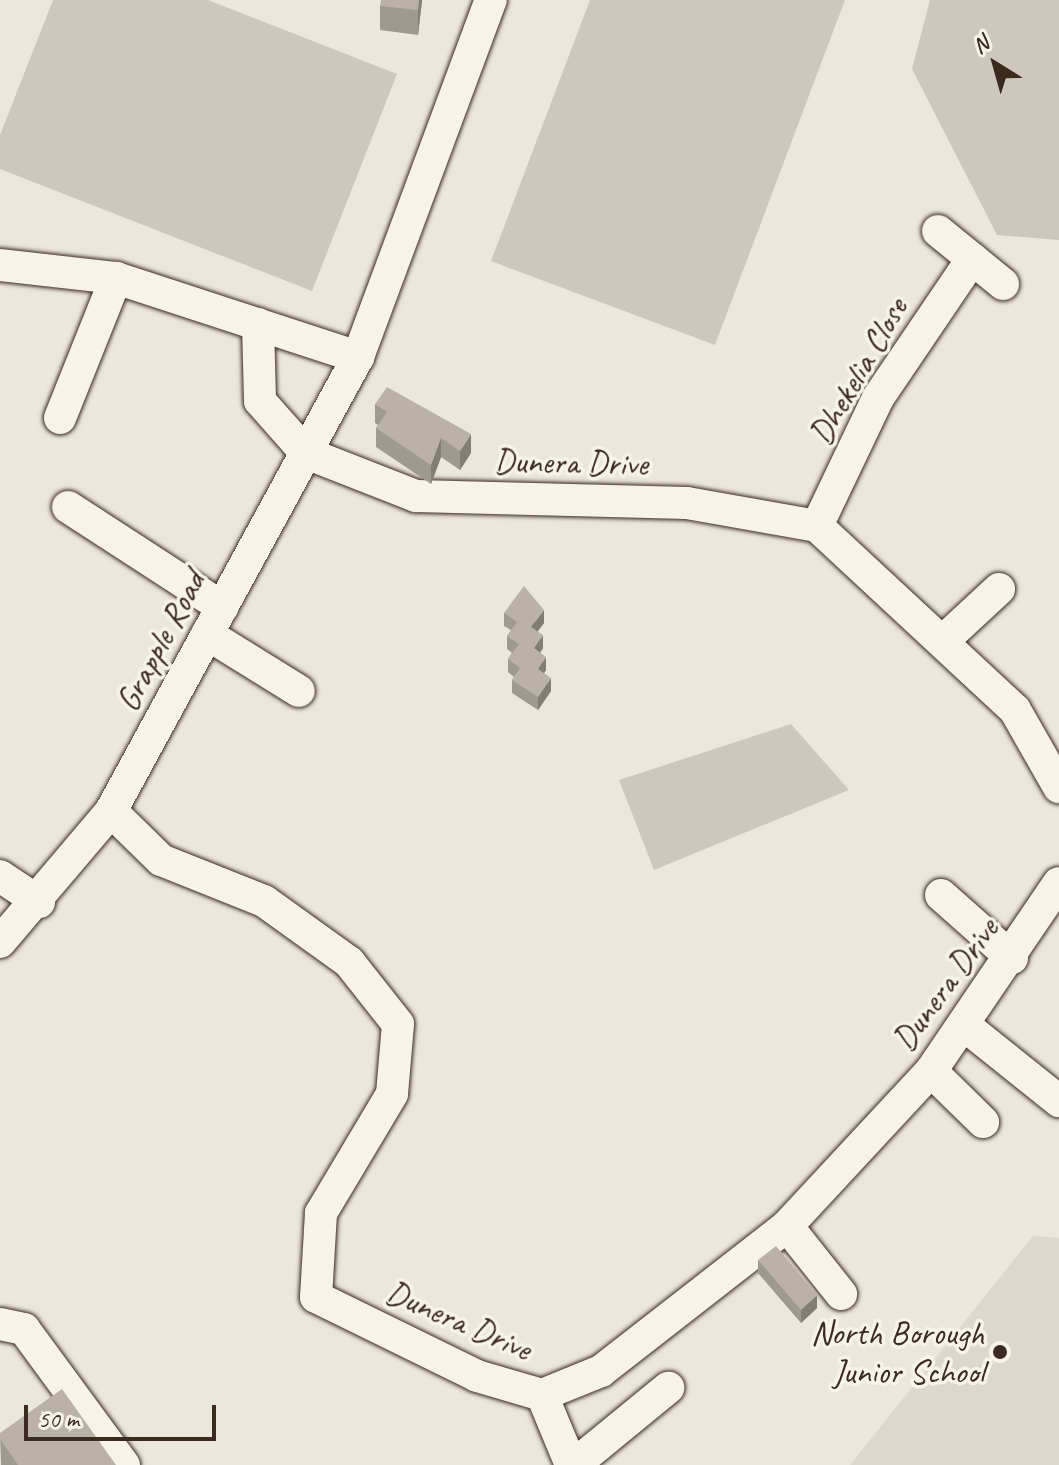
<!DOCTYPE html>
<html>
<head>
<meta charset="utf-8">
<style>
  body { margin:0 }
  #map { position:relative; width:1059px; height:1465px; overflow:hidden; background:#ece7dc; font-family:Caveat,sans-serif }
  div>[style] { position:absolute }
  .built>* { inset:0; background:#ddd7cc }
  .green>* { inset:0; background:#cec8bc }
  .roads { filter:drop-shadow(0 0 2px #3b2a1e) drop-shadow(0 0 2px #3b2a1e) }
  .minor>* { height:32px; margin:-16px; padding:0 16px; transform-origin:16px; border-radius:16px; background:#f7f3e8 }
  .wall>* { inset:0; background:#a09990 }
  .shaded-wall>* { inset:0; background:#827d75 }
  .building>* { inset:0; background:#bab2a7 }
  .dots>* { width:22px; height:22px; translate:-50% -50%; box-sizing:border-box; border:4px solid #f7f3e8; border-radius:50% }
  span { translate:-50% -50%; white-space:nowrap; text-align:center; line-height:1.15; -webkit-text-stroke:7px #f7f3e8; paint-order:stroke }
  .street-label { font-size:34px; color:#3b2a1e }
  .poi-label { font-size:34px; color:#3b2a1e }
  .right { translate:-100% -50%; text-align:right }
  .north { position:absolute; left:955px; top:24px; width:80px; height:80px; -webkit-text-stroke:6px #f7f3e8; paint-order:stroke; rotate:323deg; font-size:22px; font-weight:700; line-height:32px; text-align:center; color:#3b2a1e }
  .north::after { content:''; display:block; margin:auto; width:28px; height:36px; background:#3b2a1e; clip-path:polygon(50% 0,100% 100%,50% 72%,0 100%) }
  .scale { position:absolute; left:24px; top:1405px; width:192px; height:36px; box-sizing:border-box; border:4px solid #3b2a1e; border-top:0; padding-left:10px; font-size:24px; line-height:28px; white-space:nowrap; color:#3b2a1e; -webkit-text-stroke:6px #f7f3e8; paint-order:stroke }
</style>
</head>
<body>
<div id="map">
  <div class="built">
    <i style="clip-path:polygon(1033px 1236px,1059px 1238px,1059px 1465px,850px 1465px)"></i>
  </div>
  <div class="green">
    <i style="clip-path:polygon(53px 0,208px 0,397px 74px,312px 291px,0 169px,0 135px)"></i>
    <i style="clip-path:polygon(590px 0,845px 0,715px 345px,491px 261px)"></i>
    <i style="clip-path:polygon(930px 0,1059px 0,1059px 240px,997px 235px,912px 69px)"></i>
    <i style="clip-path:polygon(791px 724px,849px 790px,654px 870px,619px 780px)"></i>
  </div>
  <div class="roads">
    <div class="minor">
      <i style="left:938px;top:231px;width:84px;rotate:39.2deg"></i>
      <i style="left:0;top:265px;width:117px;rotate:6.4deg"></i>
      <i style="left:116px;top:278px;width:255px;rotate:18.1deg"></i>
      <i style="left:258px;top:324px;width:77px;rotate:88.5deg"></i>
      <i style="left:260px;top:401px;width:69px;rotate:48.5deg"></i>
      <i style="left:306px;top:453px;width:118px;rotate:21.4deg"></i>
      <i style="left:416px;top:496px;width:271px;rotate:1.5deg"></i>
      <i style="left:687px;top:503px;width:132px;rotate:10deg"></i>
      <i style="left:817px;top:526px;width:270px;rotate:42.9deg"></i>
      <i style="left:1015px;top:710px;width:89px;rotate:60.3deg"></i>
      <i style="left:60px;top:418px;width:151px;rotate:-68.2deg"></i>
      <i style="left:68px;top:507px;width:184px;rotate:33deg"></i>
      <i style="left:817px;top:526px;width:142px;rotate:-64.5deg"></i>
      <i style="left:878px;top:398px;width:168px;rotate:-55.9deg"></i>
      <i style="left:207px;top:634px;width:108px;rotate:31.8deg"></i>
      <i style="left:944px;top:640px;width:75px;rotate:-42.8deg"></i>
      <i style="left:111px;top:811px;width:70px;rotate:44.4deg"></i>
      <i style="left:161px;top:860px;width:111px;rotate:21.7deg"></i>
      <i style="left:264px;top:901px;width:105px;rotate:35.7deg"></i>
      <i style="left:349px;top:962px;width:79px;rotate:51.7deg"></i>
      <i style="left:398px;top:1024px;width:70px;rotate:94.9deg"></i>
      <i style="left:392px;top:1094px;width:139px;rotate:120.8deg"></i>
      <i style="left:321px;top:1213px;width:84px;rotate:93.4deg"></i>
      <i style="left:316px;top:1297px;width:179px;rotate:26.1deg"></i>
      <i style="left:477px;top:1376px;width:68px;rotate:16.3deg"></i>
      <i style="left:542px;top:1395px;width:64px;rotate:-22.1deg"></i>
      <i style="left:601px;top:1371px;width:236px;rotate:-37.9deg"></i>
      <i style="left:787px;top:1226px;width:212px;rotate:-47.1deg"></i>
      <i style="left:931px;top:1071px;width:227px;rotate:-55.8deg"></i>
      <i style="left:0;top:876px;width:47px;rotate:33.7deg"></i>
      <i style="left:941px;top:895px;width:95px;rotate:41.6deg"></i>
      <i style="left:0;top:942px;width:172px;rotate:-49.7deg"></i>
      <i style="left:111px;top:811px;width:517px;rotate:-61.45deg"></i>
      <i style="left:358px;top:357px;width:381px;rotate:-69.6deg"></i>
      <i style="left:964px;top:1025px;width:122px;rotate:38.7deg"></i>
      <i style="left:931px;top:1071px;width:73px;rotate:44.4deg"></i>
      <i style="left:787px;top:1226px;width:87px;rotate:51.5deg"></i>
      <i style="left:0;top:1324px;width:25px;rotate:12deg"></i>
      <i style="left:24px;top:1329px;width:169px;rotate:53.7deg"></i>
      <i style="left:542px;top:1395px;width:76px;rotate:67.5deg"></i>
      <i style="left:574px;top:1465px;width:122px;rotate:-39.3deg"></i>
    </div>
  </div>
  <div class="wall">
    <i style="clip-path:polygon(422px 0,418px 35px,380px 30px,380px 6px)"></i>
    <i style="clip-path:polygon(375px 404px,471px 453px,460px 470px,441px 457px,431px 484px,376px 447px,376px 428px,378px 425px,375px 423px)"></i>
    <i style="clip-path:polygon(504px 613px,544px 623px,538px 631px,543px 648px,540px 653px,546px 670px,544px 673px,551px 691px,538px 710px,512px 693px,512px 680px,514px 677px,508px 672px,508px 659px,512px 653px,507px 649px,507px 636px,511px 630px,504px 626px)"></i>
    <i style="clip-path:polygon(758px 1260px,817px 1308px,801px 1323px,758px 1273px)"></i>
    <i style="clip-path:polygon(0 1433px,116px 1465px,1px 1465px)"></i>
  </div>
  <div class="shaded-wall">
    <i style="clip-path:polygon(419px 0,422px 0,418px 35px,418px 10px)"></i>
    <i style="clip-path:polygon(471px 434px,471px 453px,460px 470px,460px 451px)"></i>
    <i style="clip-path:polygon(441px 438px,441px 457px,431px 484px,431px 465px)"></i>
    <i style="clip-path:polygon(544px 610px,544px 623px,531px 640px,531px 627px)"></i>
    <i style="clip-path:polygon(543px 635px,543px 648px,534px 662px,534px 648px)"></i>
    <i style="clip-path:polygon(546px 657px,546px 670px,538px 682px,538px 669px)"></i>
    <i style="clip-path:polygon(551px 678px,551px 691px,538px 710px,538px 697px)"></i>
    <i style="clip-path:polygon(817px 1295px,817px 1308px,801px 1323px,801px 1310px)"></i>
  </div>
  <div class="building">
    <i style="clip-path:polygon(381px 0,419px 0,418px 10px,380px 6px)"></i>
    <i style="clip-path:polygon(387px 387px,471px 434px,460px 451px,441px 438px,431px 465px,376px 428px,387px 412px,375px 404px)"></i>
    <i style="clip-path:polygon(524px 586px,544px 610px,531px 627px,543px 635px,534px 648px,546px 657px,538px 669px,551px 678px,538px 697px,512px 680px,520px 668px,508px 659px,519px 644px,507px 636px,517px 622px,504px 613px)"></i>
    <i style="clip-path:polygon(776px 1246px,817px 1295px,801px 1310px,758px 1260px)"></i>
    <i style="clip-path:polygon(62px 1389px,116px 1465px,18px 1465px,0 1439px,0 1433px)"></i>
  </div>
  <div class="dots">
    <i style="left:1000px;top:1352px;background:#3b2a1e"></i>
  </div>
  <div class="street-label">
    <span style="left:858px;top:371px;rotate:-60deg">Dhekelia Close</span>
    <span style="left:571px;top:462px;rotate:1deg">Dunera Drive</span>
    <span style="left:160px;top:641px;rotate:-62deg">Grapple Road</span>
    <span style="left:945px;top:984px;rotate:-54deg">Dunera Drive</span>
    <span style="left:459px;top:1320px;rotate:23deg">Dunera Drive</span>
  </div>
  <div class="poi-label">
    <span class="right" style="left:984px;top:1352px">North Borough<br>Junior School</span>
  </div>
  <div class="north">N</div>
  <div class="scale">50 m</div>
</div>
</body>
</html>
